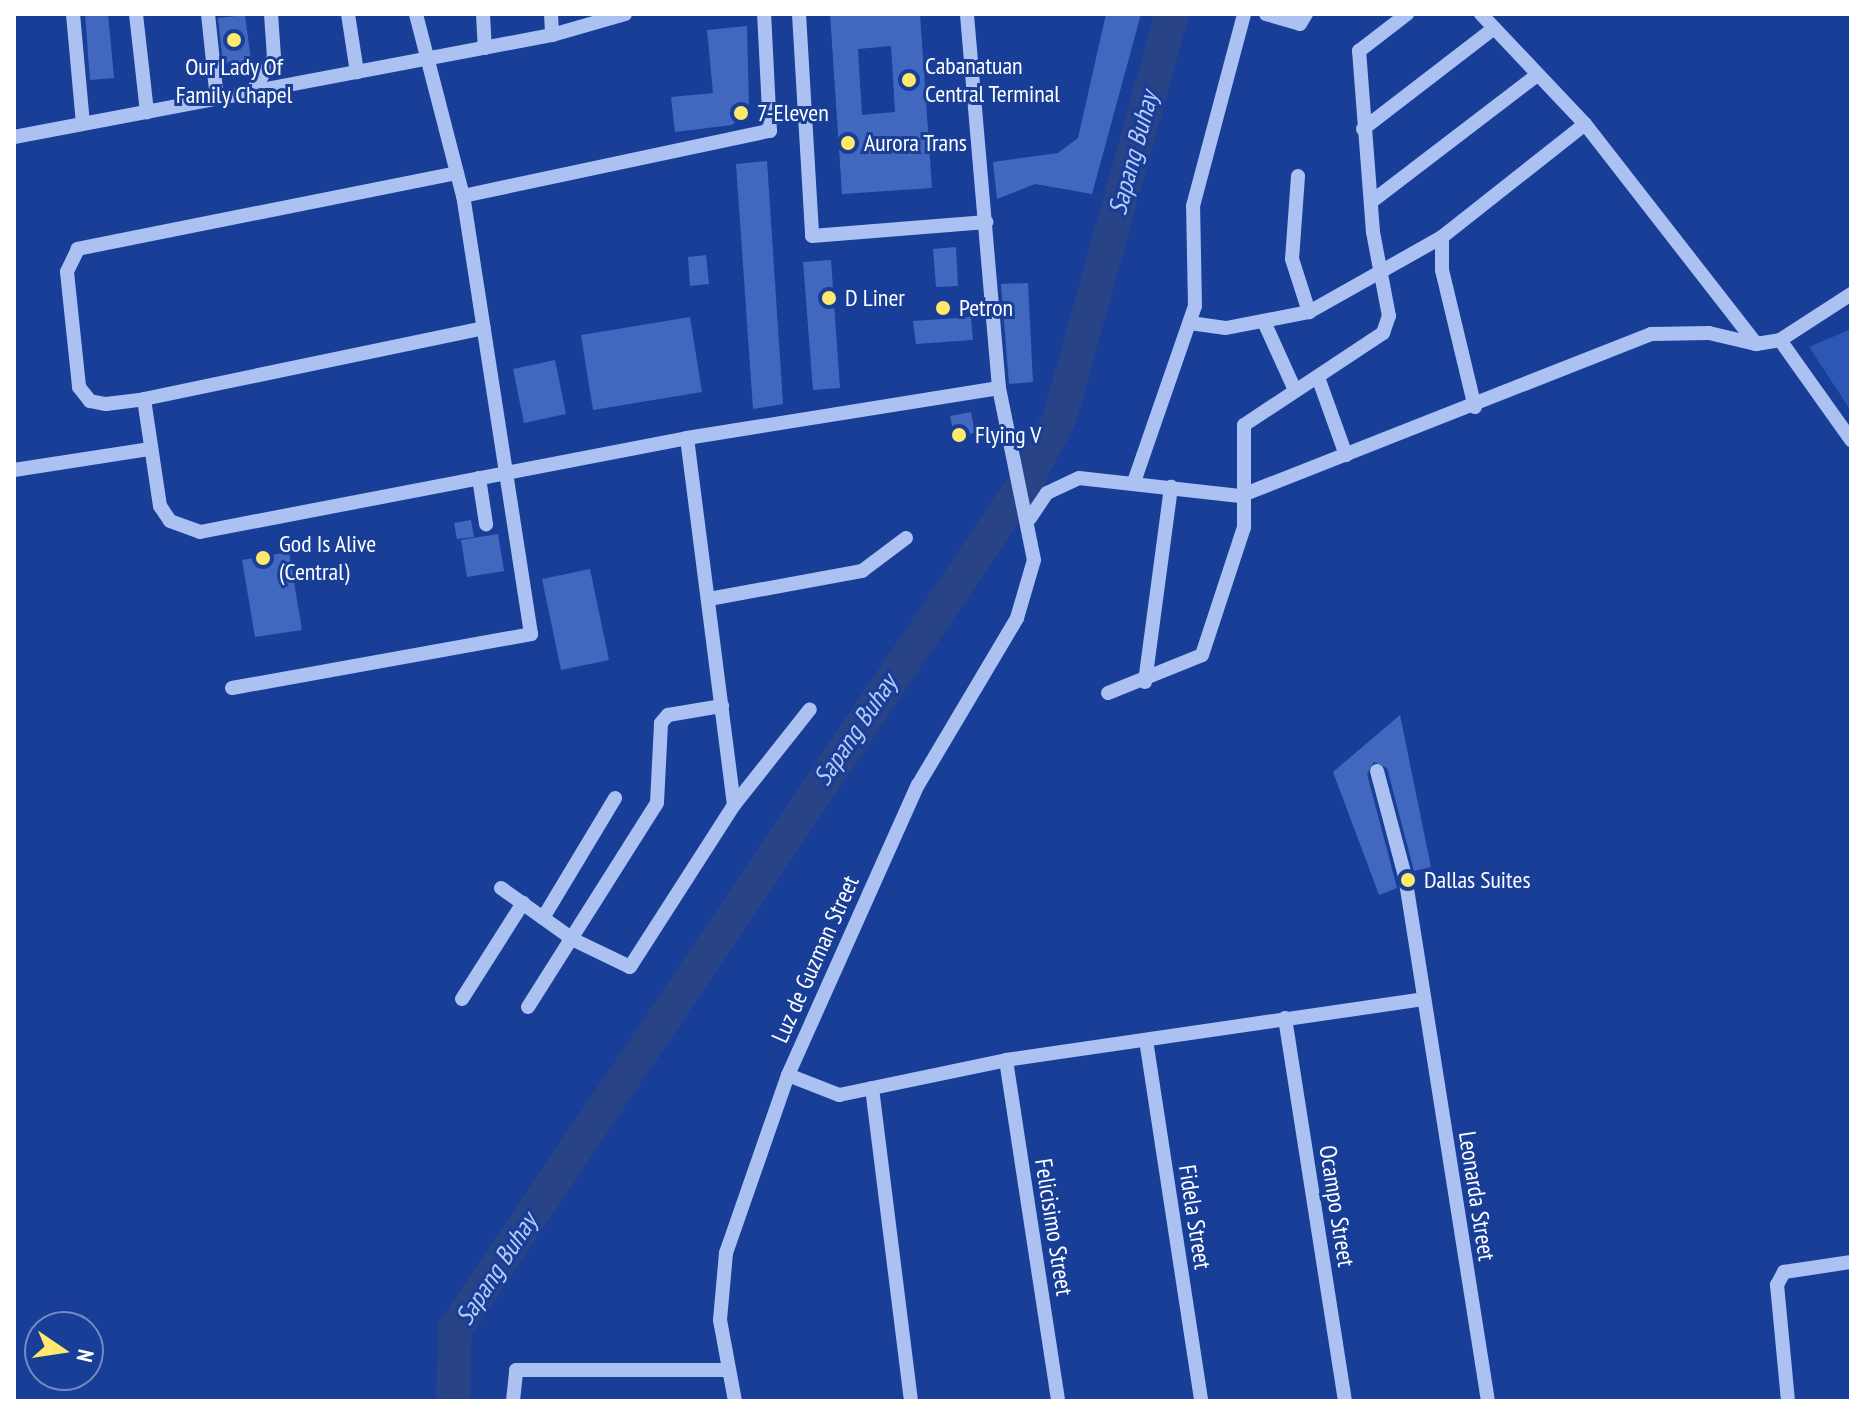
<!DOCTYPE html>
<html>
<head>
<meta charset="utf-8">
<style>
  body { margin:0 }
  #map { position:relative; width:1865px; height:1415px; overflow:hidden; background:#183e97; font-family:"PT Sans Narrow",sans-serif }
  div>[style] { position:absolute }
  .green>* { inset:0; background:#2c57b5 }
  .river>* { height:34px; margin:-17px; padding:0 17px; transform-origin:17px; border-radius:17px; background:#284386 }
  .building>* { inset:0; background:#4168be }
  .minor>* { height:14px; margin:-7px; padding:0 7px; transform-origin:7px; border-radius:7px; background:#abc1f1 }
  .dots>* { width:22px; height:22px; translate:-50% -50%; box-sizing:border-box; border:4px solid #183e97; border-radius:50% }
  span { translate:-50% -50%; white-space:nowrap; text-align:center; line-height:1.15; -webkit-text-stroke:6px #183e97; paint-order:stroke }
  .poi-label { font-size:24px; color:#fff }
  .left { translate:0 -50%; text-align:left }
  .street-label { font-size:24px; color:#fff }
  .water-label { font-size:26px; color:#b8ccf7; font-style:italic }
  .frame { position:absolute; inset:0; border:16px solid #fff; pointer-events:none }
  .north { position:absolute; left:24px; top:1311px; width:80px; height:80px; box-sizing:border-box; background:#183e97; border:2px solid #748bc1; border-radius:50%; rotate:103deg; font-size:22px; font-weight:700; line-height:32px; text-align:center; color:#fff }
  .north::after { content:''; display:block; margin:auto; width:28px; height:36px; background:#ffe96b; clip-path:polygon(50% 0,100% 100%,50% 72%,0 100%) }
</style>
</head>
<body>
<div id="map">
  <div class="green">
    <i style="clip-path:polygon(1851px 329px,1851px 411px,1809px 347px)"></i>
  </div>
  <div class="river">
    <i style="left:453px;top:1401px;width:72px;rotate:-88.4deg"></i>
    <i style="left:455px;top:1329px;width:1028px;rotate:-56.06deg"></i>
    <i style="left:1029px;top:476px;width:67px;rotate:-62.3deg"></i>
    <i style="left:1060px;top:417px;width:418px;rotate:-74.5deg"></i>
  </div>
  <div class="building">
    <i style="clip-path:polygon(85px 14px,108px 14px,114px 78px,90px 80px)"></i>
    <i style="clip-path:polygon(evenodd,830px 14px,920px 14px,932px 188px,842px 194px,830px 14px,891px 46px,895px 112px,862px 115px,858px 49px,891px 46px)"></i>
    <i style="clip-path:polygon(1106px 14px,1141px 14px,1092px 194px,1035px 184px,997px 199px,993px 162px,1058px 153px,1078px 138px)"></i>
    <i style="clip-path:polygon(245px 15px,251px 61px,223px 64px,218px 18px)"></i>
    <i style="clip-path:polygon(747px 26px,749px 109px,732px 125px,675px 132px,671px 97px,713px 93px,707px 30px)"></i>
    <i style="clip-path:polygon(767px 161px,783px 404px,753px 409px,736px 164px)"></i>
    <i style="clip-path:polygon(956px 247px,958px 286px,936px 287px,933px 249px)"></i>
    <i style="clip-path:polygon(706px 255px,709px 284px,690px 286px,688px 257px)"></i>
    <i style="clip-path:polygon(831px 260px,840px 388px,813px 390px,803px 262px)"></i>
    <i style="clip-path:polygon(1028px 283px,1033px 382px,1009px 384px,1001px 284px)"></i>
    <i style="clip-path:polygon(690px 317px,702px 392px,593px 410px,581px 335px)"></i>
    <i style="clip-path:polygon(971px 317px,973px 340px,916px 344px,913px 321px)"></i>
    <i style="clip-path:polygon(555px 360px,566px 414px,524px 423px,513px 369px)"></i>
    <i style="clip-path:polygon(971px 412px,975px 433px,954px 436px,950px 416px)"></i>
    <i style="clip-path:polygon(471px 520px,474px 537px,457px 539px,454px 523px)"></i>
    <i style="clip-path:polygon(498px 534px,504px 571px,467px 577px,461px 540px)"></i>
    <i style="clip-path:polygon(289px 552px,302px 630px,255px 637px,242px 560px)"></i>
    <i style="clip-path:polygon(590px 569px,609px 660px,561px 670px,542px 579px)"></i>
    <i style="clip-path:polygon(1400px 715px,1431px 867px,1414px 871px,1387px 768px,1374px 762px,1367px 774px,1397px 888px,1379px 895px,1333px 772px)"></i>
  </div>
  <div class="minor">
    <i style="left:73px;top:14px;width:110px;rotate:84.8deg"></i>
    <i style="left:136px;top:14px;width:99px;rotate:83.6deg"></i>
    <i style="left:208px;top:14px;width:85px;rotate:84deg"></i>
    <i style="left:348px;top:14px;width:59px;rotate:81.2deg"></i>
    <i style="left:483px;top:14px;width:34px;rotate:87deg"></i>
    <i style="left:551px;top:14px;width:21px;rotate:87deg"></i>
    <i style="left:799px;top:14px;width:222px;rotate:86.6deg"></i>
    <i style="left:812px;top:236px;width:175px;rotate:-4.6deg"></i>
    <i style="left:1266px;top:14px;width:35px;rotate:16deg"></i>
    <i style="left:1300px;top:24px;width:12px;rotate:-59deg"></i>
    <i style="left:1481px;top:14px;width:151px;rotate:46.6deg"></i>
    <i style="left:1585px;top:124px;width:279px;rotate:52.1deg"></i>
    <i style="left:252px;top:92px;width:41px;rotate:-57.8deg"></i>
    <i style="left:274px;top:57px;width:43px;rotate:-94deg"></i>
    <i style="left:1363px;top:129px;width:164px;rotate:-37.6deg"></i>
    <i style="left:14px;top:137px;width:548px;rotate:-10.74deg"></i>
    <i style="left:552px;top:35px;width:76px;rotate:-16deg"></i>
    <i style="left:457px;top:173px;width:387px;rotate:168.7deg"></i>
    <i style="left:78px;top:249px;width:25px;rotate:116deg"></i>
    <i style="left:67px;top:272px;width:116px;rotate:84deg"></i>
    <i style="left:79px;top:387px;width:18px;rotate:52deg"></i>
    <i style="left:90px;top:401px;width:16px;rotate:11deg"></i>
    <i style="left:106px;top:404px;width:38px;rotate:-7deg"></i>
    <i style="left:144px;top:399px;width:347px;rotate:-11.8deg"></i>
    <i style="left:1298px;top:176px;width:83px;rotate:94.1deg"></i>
    <i style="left:1292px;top:259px;width:56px;rotate:72.2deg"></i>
    <i style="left:463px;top:196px;width:314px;rotate:-12deg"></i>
    <i style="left:770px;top:131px;width:117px;rotate:-92.9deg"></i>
    <i style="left:1371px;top:202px;width:204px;rotate:-37.4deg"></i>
    <i style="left:1442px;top:237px;width:33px;rotate:90deg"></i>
    <i style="left:1442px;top:270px;width:141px;rotate:76.5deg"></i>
    <i style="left:1190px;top:323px;width:36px;rotate:8deg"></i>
    <i style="left:1226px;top:328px;width:85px;rotate:-10.9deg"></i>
    <i style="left:1309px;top:312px;width:153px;rotate:-29.4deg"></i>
    <i style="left:1442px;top:237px;width:182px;rotate:-38.3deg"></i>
    <i style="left:1265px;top:324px;width:72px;rotate:65.6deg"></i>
    <i style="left:1780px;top:340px;width:123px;rotate:54.6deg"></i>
    <i style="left:1319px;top:380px;width:80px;rotate:70.2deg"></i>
    <i style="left:144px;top:399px;width:108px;rotate:81.5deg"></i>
    <i style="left:160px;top:506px;width:18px;rotate:56deg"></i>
    <i style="left:170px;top:521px;width:32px;rotate:20deg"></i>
    <i style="left:200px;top:532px;width:496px;rotate:-10.9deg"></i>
    <i style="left:687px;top:438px;width:316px;rotate:-9.1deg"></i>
    <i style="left:14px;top:470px;width:138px;rotate:-8.8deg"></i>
    <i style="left:479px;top:478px;width:47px;rotate:81.3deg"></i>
    <i style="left:1134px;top:482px;width:186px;rotate:-70.9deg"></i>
    <i style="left:1195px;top:306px;width:100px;rotate:-91.1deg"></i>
    <i style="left:1193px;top:206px;width:199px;rotate:-75.1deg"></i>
    <i style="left:1030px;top:518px;width:30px;rotate:-56deg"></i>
    <i style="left:1047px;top:493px;width:35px;rotate:-25deg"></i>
    <i style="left:1079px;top:478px;width:162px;rotate:6.4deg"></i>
    <i style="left:1240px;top:496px;width:442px;rotate:-21.5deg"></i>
    <i style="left:1651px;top:334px;width:58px;rotate:-1deg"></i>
    <i style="left:1709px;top:333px;width:48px;rotate:13.2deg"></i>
    <i style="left:1756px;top:344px;width:24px;rotate:-9deg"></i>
    <i style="left:1780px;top:340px;width:85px;rotate:-32.9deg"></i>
    <i style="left:709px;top:599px;width:156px;rotate:-10.4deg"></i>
    <i style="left:862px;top:571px;width:55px;rotate:-36.9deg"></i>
    <i style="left:1145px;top:682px;width:197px;rotate:-82.4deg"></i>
    <i style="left:232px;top:688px;width:304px;rotate:-10.2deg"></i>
    <i style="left:531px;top:634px;width:443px;rotate:-98.8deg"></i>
    <i style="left:463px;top:196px;width:188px;rotate:-104.5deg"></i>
    <i style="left:1108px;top:693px;width:101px;rotate:-22deg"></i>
    <i style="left:1202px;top:655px;width:135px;rotate:-71.8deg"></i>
    <i style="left:1244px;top:527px;width:102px;rotate:-90deg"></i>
    <i style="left:1244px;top:425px;width:167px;rotate:-33.5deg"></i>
    <i style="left:1383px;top:333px;width:18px;rotate:-71deg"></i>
    <i style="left:1389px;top:316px;width:86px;rotate:-100.8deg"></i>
    <i style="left:1373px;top:232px;width:182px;rotate:-94.4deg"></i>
    <i style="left:1359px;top:51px;width:61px;rotate:-37.6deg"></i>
    <i style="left:1377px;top:771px;width:109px;rotate:75.1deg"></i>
    <i style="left:1405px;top:876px;width:532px;rotate:81.02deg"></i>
    <i style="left:734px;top:805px;width:122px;rotate:-51.6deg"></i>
    <i style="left:501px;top:888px;width:90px;rotate:35.5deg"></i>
    <i style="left:574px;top:940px;width:62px;rotate:25.7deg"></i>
    <i style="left:630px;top:967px;width:193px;rotate:-57.3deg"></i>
    <i style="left:734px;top:805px;width:370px;rotate:-97.3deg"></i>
    <i style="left:543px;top:918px;width:140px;rotate:-59deg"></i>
    <i style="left:462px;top:999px;width:114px;rotate:-57.6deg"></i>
    <i style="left:528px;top:1007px;width:241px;rotate:-57.7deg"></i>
    <i style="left:657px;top:803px;width:80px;rotate:-87.1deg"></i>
    <i style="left:661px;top:723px;width:11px;rotate:-49deg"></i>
    <i style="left:668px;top:715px;width:55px;rotate:-9.5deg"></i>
    <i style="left:1285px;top:1018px;width:388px;rotate:81.1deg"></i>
    <i style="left:1146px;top:1040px;width:365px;rotate:81.3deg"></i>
    <i style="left:1006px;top:1060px;width:345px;rotate:81.3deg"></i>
    <i style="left:788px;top:1075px;width:55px;rotate:21.4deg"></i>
    <i style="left:839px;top:1095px;width:171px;rotate:-11.8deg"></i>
    <i style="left:1006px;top:1060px;width:420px;rotate:-8.3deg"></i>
    <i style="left:872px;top:1088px;width:315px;rotate:82.9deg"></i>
    <i style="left:513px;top:1401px;width:31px;rotate:-84deg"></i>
    <i style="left:516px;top:1370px;width:213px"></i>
    <i style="left:735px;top:1401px;width:82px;rotate:-100.5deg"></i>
    <i style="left:720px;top:1320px;width:67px;rotate:-84.9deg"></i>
    <i style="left:726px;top:1253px;width:188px;rotate:-70.8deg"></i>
    <i style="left:788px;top:1075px;width:318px;rotate:-65.9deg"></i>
    <i style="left:918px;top:785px;width:194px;rotate:-59.3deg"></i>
    <i style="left:1017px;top:618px;width:60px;rotate:-73.7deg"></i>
    <i style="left:1034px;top:560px;width:176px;rotate:-101.5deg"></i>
    <i style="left:999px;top:388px;width:375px;rotate:-94.9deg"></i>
    <i style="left:1788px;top:1401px;width:117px;rotate:-95.4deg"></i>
    <i style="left:1777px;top:1285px;width:15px;rotate:-62deg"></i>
    <i style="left:1784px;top:1272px;width:68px;rotate:-8.5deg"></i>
  </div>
  <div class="dots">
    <i style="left:234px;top:40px;background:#ffe96b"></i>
    <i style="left:909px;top:80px;background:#ffe96b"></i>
    <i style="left:741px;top:113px;background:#ffe96b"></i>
    <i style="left:848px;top:143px;background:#ffe96b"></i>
    <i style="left:829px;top:298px;background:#ffe96b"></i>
    <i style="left:943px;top:308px;background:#ffe96b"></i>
    <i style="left:959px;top:435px;background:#ffe96b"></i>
    <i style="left:263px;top:558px;background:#ffe96b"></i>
    <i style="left:1408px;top:880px;background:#ffe96b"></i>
  </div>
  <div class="poi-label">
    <span class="left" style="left:925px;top:80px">Cabanatuan<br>Central Terminal</span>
    <span style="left:234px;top:81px">Our Lady Of<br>Family Chapel</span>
    <span class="left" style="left:757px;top:113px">7-Eleven</span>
    <span class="left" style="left:864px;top:143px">Aurora Trans</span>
    <span class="left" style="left:845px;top:298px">D Liner</span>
    <span class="left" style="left:959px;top:308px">Petron</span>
    <span class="left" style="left:975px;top:435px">Flying V</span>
    <span class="left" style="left:279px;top:558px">God Is Alive<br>(Central)</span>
    <span class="left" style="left:1424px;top:880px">Dallas Suites</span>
  </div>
  <div class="street-label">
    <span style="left:815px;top:959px;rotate:-66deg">Luz de Guzman Street</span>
    <span style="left:1477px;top:1196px;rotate:81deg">Leonarda Street</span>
    <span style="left:1337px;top:1206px;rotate:81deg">Ocampo Street</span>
    <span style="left:1195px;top:1217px;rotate:81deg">Fidela Street</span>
    <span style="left:1054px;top:1227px;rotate:81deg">Felicisimo Street</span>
  </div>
  <div class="water-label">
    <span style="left:1133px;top:153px;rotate:-75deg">Sapang Buhay</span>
    <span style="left:855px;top:730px;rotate:-56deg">Sapang Buhay</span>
    <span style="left:496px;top:1269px;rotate:-57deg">Sapang Buhay</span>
  </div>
  <div class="frame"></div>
  <div class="north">N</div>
</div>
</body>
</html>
